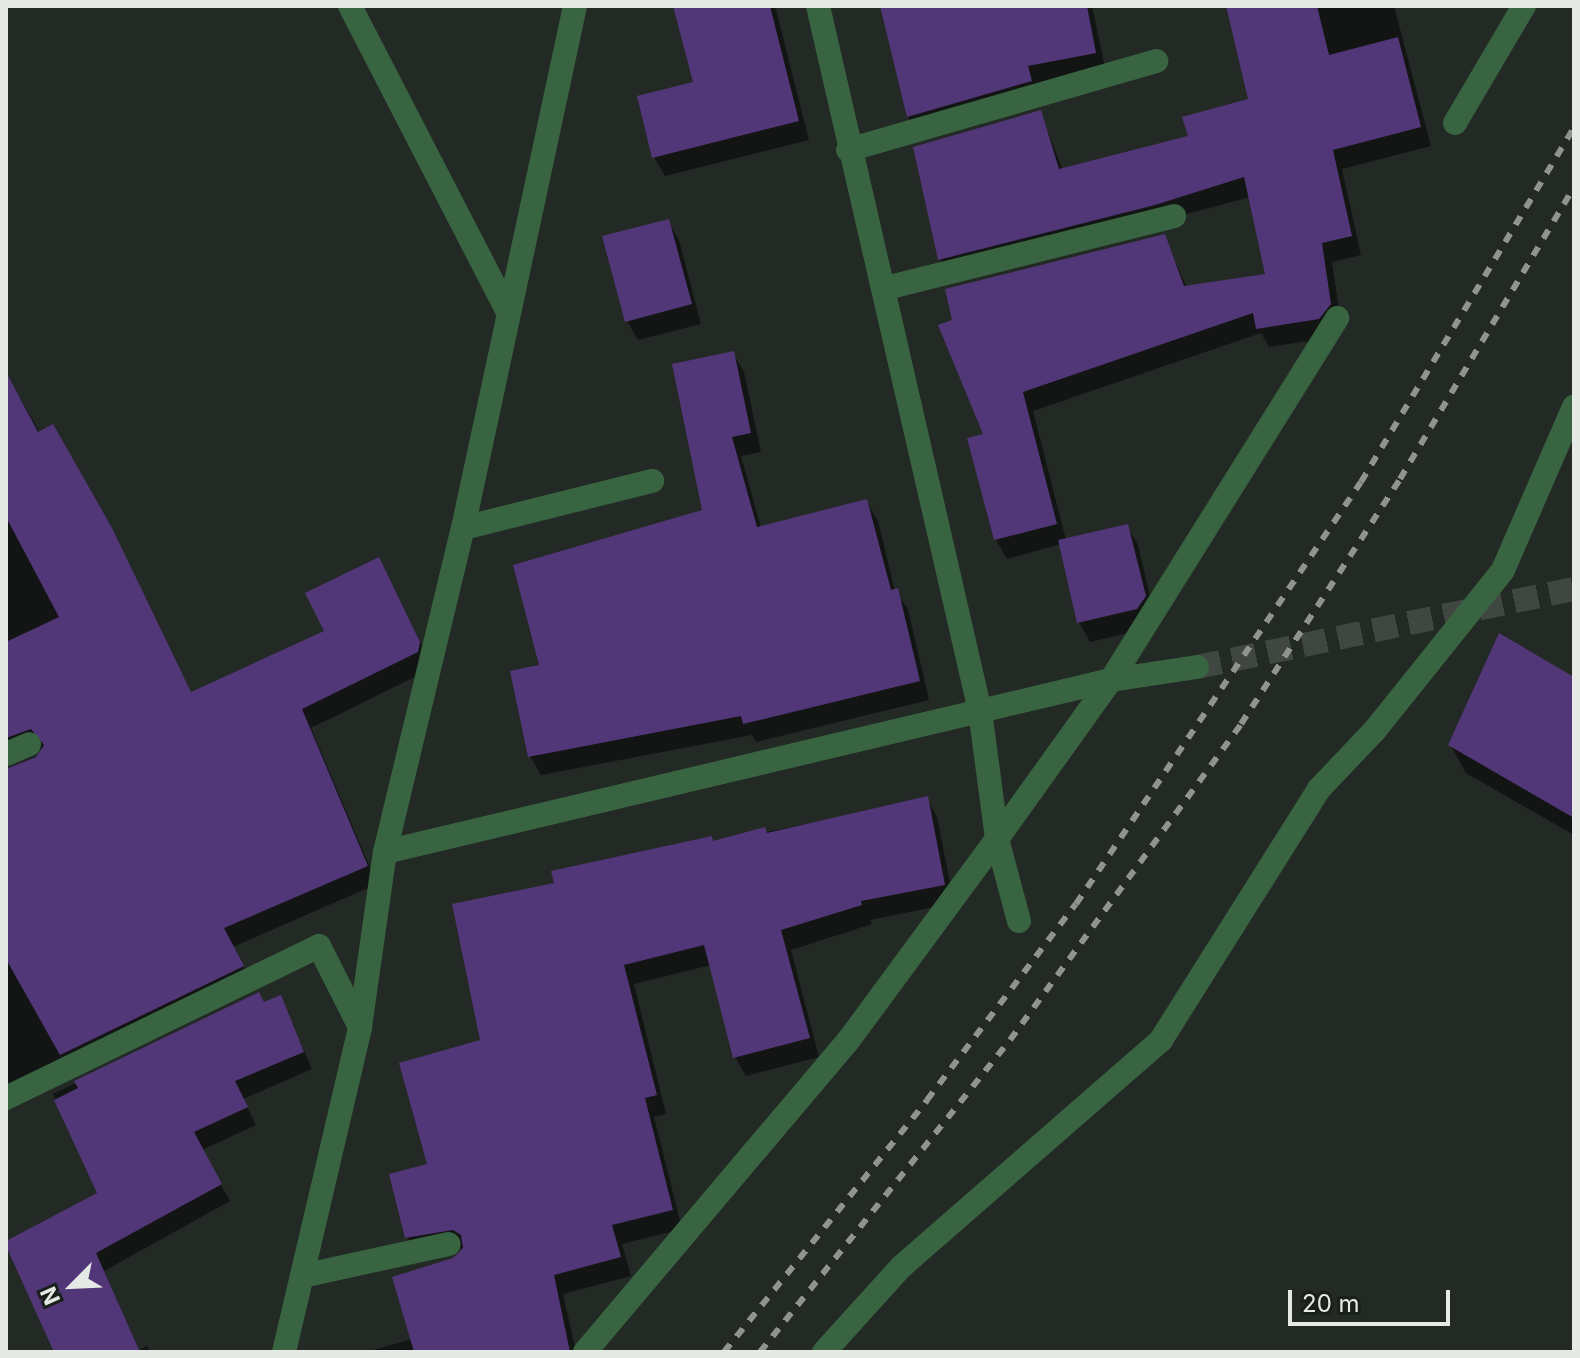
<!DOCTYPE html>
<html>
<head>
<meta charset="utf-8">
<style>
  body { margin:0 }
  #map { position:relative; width:1580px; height:1358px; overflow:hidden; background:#232924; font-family:Inter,sans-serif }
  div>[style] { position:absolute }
  .shadow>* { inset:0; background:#0007 }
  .building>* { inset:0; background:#523778 }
  .street-tunnel>* { height:24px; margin-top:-12px; transform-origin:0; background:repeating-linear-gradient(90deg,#404641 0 24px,transparent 0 36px) }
  .lane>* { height:24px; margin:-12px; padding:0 12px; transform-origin:12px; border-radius:12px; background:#386441 }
  .street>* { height:24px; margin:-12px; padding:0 12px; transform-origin:12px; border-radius:12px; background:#386441 }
  .rail>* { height:6px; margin-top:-3px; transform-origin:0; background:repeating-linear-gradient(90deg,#8f948f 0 10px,transparent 0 20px) }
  span { translate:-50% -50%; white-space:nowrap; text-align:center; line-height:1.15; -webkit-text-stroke:6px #191f1a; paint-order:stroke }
  .frame { position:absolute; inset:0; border:8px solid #e6eae6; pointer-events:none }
  .north { position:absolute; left:32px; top:1246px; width:80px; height:80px; -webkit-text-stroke:6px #191f1a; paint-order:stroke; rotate:246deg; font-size:22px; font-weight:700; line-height:32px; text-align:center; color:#e6eae6 }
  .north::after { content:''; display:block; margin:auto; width:28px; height:36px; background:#e6eae6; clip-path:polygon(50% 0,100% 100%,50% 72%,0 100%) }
  .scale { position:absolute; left:1288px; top:1290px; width:162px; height:36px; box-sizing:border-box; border:4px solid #e6eae6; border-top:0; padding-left:10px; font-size:24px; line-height:28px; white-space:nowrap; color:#e6eae6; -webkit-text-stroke:6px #191f1a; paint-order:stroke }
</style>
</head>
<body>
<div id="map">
  <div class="shadow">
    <i style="clip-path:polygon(675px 6px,775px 6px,809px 140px,665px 176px,654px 157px,695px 84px)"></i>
    <i style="clip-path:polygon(902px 6px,1092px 6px,1106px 72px,919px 136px,908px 117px,884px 12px)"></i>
    <i style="clip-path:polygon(1228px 6px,1394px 6px,1431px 146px,1342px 169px,1361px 255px,1332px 262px,1341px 324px,1329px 338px,1269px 347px,1261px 333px,1033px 411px,1066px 540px,1127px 526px,1138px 545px,1155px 617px,1148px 628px,1090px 642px,1079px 622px,1061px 544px,1007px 559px,996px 540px,970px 440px,986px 436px,954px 321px,1164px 236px,1187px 288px,1268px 276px,1250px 197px,951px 278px,940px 259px,1040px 112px,1063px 170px,1190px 137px,1250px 100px)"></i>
    <i style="clip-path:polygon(668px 221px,679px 240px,701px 324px,638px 340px,627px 321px)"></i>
    <i style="clip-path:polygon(733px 353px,744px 372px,761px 452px,741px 456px,761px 528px,866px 501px,878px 521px,895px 591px,908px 609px,929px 700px,756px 742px,752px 735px,541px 775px,530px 756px,541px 666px,704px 512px)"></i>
    <i style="clip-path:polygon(6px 374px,192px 694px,326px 632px,389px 578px,430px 662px,427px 671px,311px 728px,377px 884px,233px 947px,253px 985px,6px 1103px,6px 769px,46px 752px,35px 748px,6px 763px)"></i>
    <i style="clip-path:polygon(1574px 679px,1574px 835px,1466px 773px,1450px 744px)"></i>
    <i style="clip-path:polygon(927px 799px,937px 817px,954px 903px,870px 920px,872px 924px,791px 950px,819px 1057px,746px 1076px,735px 1057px,711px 965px,634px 984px,666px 1114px,654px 1117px,682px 1229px,622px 1244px,631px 1276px,563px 1294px,576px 1352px,366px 1352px,412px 1339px,454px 1260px,466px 1248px,418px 1256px,407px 1237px,430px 1166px,556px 885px,714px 843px)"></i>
    <i style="clip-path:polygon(258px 995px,263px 1004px,280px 997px,312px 1069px,243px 1099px,256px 1125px,202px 1150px,230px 1201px,104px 1271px,139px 1350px,147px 1346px,151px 1352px,56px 1352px,100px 1194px,53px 1094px)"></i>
  </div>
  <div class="building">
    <i style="clip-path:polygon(673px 6px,770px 6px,799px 121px,652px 158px,637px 96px,693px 82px)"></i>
    <i style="clip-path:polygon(880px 6px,1087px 6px,1096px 53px,1028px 66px,1032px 81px,907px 117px)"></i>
    <i style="clip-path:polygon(1226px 6px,1317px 6px,1329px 55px,1398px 37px,1421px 127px,1333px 150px,1352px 236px,1322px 243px,1331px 304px,1319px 319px,1256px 329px,1253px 313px,1023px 392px,1057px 524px,994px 540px,967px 438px,983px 434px,938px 325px,952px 320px,945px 289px,1165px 234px,1184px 286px,1265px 274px,1244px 177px,1155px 205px,938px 260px,913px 147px,1041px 110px,1059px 169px,1188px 136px,1182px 117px,1248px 99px)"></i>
    <i style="clip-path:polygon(669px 219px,692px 304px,625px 322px,602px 236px)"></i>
    <i style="clip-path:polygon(734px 351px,751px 433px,732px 437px,757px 527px,867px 499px,891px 590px,898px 588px,920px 681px,743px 724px,741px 716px,528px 757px,510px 671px,539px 665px,513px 565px,702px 510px,672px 364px)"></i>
    <i style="clip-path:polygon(6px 372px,38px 432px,53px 424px,112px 528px,191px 692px,324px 631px,305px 593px,379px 557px,420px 642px,418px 652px,302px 709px,368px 866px,224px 928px,244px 966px,60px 1055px,6px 959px,6px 769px,36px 757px,44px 745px,31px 729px,6px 738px,6px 642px,59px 617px,6px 517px)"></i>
    <i style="clip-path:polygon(1128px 524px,1146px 596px,1137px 609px,1077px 623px,1058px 540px)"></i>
    <i style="clip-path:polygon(1499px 633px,1574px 677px,1574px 818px,1448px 745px)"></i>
    <i style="clip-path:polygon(928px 796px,945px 885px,861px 901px,862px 905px,781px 930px,810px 1038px,733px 1058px,704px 945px,624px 965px,657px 1095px,645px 1098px,673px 1210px,612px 1225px,621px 1257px,554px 1275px,570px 1352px,414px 1352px,392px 1277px,453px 1258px,463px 1248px,461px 1235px,453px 1230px,405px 1238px,389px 1174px,427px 1164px,399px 1063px,480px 1040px,452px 904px,554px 883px,551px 871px,712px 836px,713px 841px,765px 827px,767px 833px)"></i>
    <i style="clip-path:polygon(259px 992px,264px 1002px,281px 995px,304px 1052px,235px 1081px,248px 1107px,194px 1132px,222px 1184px,96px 1253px,140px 1352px,54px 1352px,6px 1246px,6px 1241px,97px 1193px,54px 1100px,78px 1088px,74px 1081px)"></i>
  </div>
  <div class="street-tunnel">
    <i style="left:1197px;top:667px;width:385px;rotate:-11.7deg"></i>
  </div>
  <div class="lane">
    <i style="left:824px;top:1352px;width:115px;rotate:-47.8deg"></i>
    <i style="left:901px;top:1267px;width:345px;rotate:-41.1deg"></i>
    <i style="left:1161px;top:1040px;width:297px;rotate:-57.8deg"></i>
    <i style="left:1319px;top:789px;width:81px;rotate:-46.5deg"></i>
    <i style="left:1375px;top:730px;width:205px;rotate:-51.3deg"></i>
    <i style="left:1503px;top:570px;width:178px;rotate:-66.5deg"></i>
  </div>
  <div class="street">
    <i style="left:350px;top:6px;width:344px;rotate:62.7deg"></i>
    <i style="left:818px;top:6px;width:723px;rotate:77.06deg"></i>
    <i style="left:980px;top:711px;width:129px;rotate:82.4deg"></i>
    <i style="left:997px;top:839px;width:85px;rotate:75deg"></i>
    <i style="left:1455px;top:123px;width:136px;rotate:-59.5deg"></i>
    <i style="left:848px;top:150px;width:321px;rotate:-16.1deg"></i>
    <i style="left:886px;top:288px;width:297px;rotate:-14deg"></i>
    <i style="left:463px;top:528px;width:195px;rotate:-14deg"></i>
    <i style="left:6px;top:754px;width:25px;rotate:-23deg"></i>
    <i style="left:385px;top:852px;width:746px;rotate:-13.33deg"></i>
    <i style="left:1111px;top:680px;width:87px;rotate:-8.6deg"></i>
    <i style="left:6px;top:1098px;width:348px;rotate:-25.9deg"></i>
    <i style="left:319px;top:946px;width:91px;rotate:63.2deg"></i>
    <i style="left:302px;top:1276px;width:150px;rotate:-12.3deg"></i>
    <i style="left:284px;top:1352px;width:334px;rotate:-76.8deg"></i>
    <i style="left:360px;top:1027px;width:177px;rotate:-81.9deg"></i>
    <i style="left:385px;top:852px;width:333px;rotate:-76.5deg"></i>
    <i style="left:463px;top:528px;width:534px;rotate:-77.89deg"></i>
    <i style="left:585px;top:1352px;width:407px;rotate:-49.8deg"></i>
    <i style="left:848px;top:1041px;width:251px;rotate:-53.6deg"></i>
    <i style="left:997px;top:839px;width:196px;rotate:-54.4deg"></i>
    <i style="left:1111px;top:680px;width:427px;rotate:-58deg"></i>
  </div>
  <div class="rail">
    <i style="left:724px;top:1352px;width:324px;rotate:-51.1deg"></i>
    <i style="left:927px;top:1100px;width:246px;rotate:-52.8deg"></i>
    <i style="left:1076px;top:904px;width:509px;rotate:-55.97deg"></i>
    <i style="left:1361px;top:482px;width:413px;rotate:-59deg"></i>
    <i style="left:760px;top:1352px;width:400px;rotate:-51.3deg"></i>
    <i style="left:1010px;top:1040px;width:391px;rotate:-53.8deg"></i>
    <i style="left:1241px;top:724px;width:292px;rotate:-57deg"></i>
    <i style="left:1400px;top:479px;width:340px;rotate:-59.2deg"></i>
  </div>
  <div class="frame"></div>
  <div class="north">N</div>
  <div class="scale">20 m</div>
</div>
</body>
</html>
